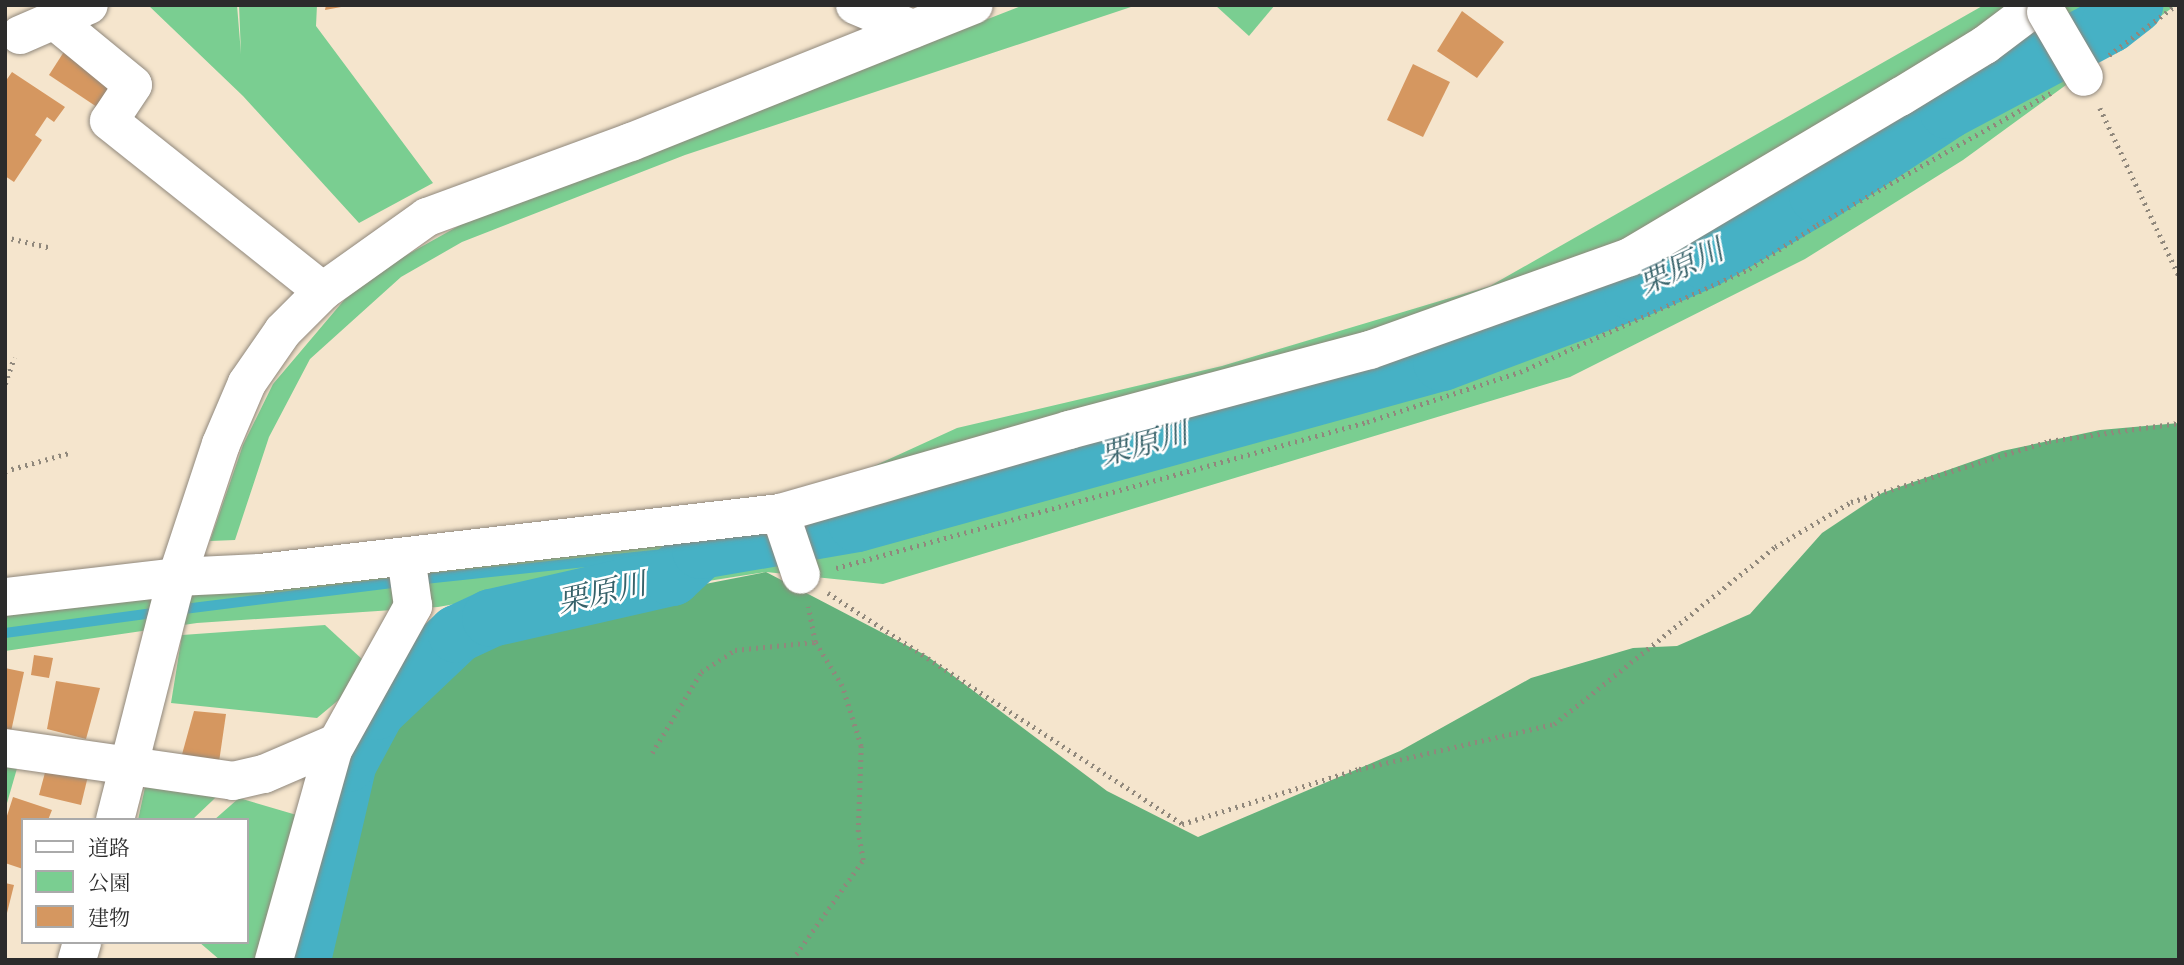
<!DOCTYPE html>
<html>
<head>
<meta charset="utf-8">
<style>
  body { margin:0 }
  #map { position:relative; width:2184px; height:965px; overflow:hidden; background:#f5e5cd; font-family:Alegreya,"Noto Serif JP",serif }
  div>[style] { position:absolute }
  .green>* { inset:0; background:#7ace91 }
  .forest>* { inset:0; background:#63b17b }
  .stream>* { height:10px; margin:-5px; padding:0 5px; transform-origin:5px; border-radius:5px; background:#46b1c5 }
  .river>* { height:58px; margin:-29px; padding:0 29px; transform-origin:29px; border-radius:29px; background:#46b1c5 }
  .building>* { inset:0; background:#d59760 }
  .path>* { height:4.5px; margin-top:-2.25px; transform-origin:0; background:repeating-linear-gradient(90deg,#90887c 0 2px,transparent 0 7px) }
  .roads { filter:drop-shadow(0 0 2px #90887c) drop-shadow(0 0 2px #90887c) }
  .minor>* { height:38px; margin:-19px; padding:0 19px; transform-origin:19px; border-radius:19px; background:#fff }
  .bridges { filter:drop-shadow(0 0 2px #90887c) drop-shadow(0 0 2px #90887c) }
  .minor-bridge>* { height:38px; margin:-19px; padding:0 19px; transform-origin:19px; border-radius:19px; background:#fff }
  span { translate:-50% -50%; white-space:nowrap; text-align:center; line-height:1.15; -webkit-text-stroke:5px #fff; paint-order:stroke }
  .water-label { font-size:30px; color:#366169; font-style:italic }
  .frame { position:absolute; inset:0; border:7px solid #2b2b2b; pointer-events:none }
  .legend { position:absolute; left:21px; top:818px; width:228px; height:126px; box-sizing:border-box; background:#fff; border:2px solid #aaa; margin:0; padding:9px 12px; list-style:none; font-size:21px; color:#2b2b2b }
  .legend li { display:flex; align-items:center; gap:14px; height:35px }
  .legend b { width:35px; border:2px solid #aaa }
</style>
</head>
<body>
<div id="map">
  <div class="green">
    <i style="clip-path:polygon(148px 5px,237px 5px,241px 54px,239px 5px,317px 5px,316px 26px,433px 183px,359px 223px,243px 96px)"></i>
    <i style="clip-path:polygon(1024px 5px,1137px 5px,685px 155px,462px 242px,401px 277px,310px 359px,269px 437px,235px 540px,210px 541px,243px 445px,273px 384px,345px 299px,396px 261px,462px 224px)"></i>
    <i style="clip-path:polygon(1215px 5px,1275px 5px,1249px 36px)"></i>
    <i style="clip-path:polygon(1984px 5px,2176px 5px,1963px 160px,1805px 259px,1570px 377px,883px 584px,766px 572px,606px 597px,517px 593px,438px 607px,197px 623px,5px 651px,5px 616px,124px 598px,730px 532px,957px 428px,1222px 366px,1490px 286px)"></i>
    <i style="clip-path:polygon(325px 625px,363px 660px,347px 693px,317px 718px,171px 703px,182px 635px)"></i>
    <i style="clip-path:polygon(5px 756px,20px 758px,5px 810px)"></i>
    <i style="clip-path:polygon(150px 764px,233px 781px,192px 820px,138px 820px)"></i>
    <i style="clip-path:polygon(239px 798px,300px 816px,261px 960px,220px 960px,199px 942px,247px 942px,247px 820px,214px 820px)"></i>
  </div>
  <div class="forest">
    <i style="clip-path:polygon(1581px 298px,1621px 304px,1566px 340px,922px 535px,822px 555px,781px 531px,1382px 362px)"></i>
    <i style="clip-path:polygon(2179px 423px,2179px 960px,325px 960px,336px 884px,388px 711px,429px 669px,463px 644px,618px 601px,766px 572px,927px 656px,1107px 791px,1198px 837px,1400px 751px,1531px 678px,1633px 648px,1677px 646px,1750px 614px,1822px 533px,1882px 493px,2002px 451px,2100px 430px)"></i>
  </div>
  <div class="stream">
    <i style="left:415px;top:580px;width:288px;rotate:-6deg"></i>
    <i style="left:176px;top:610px;width:226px;rotate:-7.1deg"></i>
    <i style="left:5px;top:633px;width:157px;rotate:-7.7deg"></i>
  </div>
  <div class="river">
    <i style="left:302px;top:960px;width:202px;rotate:-76.9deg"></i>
    <i style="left:348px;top:763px;width:59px;rotate:-61.7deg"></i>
    <i style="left:376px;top:711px;width:112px;rotate:-43.5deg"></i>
    <i style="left:457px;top:634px;width:38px;rotate:-25deg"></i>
    <i style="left:491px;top:618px;width:186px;rotate:-12.8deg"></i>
    <i style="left:672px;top:577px;width:40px;rotate:-43deg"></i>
    <i style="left:701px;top:550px;width:158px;rotate:-9.8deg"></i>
    <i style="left:857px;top:523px;width:607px;rotate:-15.39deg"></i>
    <i style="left:1442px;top:362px;width:203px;rotate:-20.5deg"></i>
    <i style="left:1632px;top:291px;width:78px;rotate:-23.3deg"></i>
    <i style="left:1704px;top:260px;width:131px;rotate:-29.7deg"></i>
    <i style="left:1818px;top:195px;width:155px;rotate:-33.2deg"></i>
    <i style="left:1948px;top:110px;width:183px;rotate:-28deg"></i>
    <i style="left:2110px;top:24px;width:31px;rotate:-38deg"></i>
  </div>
  <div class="building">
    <i style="clip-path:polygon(326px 5px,352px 5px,325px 10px)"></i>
    <i style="clip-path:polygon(1462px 11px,1504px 42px,1477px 78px,1437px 51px)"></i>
    <i style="clip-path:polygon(67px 47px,115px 78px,97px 107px,49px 75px)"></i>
    <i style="clip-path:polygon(1413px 64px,1450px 82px,1423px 137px,1387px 120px)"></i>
    <i style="clip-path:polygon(12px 72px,65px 107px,54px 122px,47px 117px,35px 135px,42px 140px,14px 182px,5px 176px,5px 82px)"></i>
    <i style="clip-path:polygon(34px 655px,53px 658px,49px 678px,31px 675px)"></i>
    <i style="clip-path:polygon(5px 668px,24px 672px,10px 736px,5px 735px)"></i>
    <i style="clip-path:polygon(56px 681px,100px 688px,86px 739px,47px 729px)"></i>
    <i style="clip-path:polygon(194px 711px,226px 714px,219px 762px,181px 758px)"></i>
    <i style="clip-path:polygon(47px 765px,88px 776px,81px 805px,39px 795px)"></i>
    <i style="clip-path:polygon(13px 797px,52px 810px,48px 820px,23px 820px,23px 869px,5px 863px,5px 822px)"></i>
    <i style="clip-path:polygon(5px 883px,14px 885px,6px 917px,5px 917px)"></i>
  </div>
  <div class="path">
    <i style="left:2109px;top:55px;width:84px;rotate:-36.7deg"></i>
    <i style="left:2100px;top:108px;width:186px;rotate:64.8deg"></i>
    <i style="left:5px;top:237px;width:48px;rotate:13.2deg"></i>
    <i style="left:5px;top:384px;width:28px;rotate:-71deg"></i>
    <i style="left:5px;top:471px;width:66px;rotate:-15.7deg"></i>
    <i style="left:836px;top:568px;width:551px;rotate:-15.37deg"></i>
    <i style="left:1367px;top:422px;width:161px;rotate:-18.1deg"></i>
    <i style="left:1520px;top:372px;width:251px;rotate:-24.2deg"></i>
    <i style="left:1749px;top:269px;width:81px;rotate:-32.9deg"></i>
    <i style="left:1817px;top:225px;width:270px;rotate:-29.5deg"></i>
    <i style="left:828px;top:593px;width:423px;rotate:33.1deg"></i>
    <i style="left:1182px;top:824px;width:185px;rotate:-17.3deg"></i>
    <i style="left:1359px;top:769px;width:200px;rotate:-13deg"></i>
    <i style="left:1554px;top:724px;width:283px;rotate:-38.7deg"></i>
    <i style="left:1775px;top:547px;width:88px;rotate:-30.6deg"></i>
    <i style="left:1851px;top:502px;width:207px;rotate:-17.1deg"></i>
    <i style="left:2049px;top:441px;width:131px;rotate:-7.9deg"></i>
    <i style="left:652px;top:753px;width:95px;rotate:-58.8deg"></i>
    <i style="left:701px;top:672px;width:40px;rotate:-32.9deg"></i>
    <i style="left:735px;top:650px;width:80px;rotate:-5.7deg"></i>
    <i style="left:815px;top:642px;width:36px;rotate:-101deg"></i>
    <i style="left:792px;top:960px;width:123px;rotate:-54.6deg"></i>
    <i style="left:863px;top:860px;width:28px;rotate:-100deg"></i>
    <i style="left:858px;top:832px;width:86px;rotate:-88deg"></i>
    <i style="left:861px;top:746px;width:63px;rotate:-107.6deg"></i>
    <i style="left:842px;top:686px;width:52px;rotate:-121.5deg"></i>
  </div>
  <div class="roads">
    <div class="minor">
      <i style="left:855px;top:5px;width:62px;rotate:22.8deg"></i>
      <i style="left:54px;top:20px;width:102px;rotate:39.4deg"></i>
      <i style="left:133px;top:85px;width:43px;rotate:123.7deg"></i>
      <i style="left:109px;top:121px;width:273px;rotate:38.5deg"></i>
      <i style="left:20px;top:35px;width:75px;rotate:-23.5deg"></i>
      <i style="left:780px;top:513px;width:65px;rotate:71.3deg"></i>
      <i style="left:5px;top:597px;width:173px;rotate:-6.6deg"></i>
      <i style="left:177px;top:577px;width:83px;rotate:-2.8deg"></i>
      <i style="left:260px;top:573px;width:523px;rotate:-6.58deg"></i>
      <i style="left:780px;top:513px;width:301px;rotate:-16deg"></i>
      <i style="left:1069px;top:430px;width:311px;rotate:-14.9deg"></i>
      <i style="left:1370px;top:350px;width:276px;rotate:-19.7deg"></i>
      <i style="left:1630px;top:257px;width:314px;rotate:-30.7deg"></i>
      <i style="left:1900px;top:97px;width:100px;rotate:-31.5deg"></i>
      <i style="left:1985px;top:45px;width:66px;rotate:-37deg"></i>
      <i style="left:5px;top:748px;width:230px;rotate:8.2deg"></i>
      <i style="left:233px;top:781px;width:32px;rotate:-13deg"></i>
      <i style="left:264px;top:774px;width:78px;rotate:-23.3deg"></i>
      <i style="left:115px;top:820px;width:251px;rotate:-75.7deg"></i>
      <i style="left:177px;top:577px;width:140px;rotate:-71.7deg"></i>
      <i style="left:221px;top:444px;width:66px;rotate:-66.9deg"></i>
      <i style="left:247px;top:383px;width:63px;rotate:-55.3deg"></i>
      <i style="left:283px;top:331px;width:57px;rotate:-45deg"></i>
      <i style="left:323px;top:291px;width:128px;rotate:-35.4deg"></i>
      <i style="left:427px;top:217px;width:217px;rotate:-20.2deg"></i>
      <i style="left:631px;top:142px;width:369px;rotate:-21.8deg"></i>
      <i style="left:77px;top:960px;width:19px;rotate:-74deg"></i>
      <i style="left:274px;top:960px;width:218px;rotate:-74.3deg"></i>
      <i style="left:333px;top:750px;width:165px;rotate:-60.9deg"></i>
      <i style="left:413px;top:606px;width:50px;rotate:-98deg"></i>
    </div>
  </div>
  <div class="bridges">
    <div class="minor-bridge">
      <i style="left:2046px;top:12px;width:75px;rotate:59.7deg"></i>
    </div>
  </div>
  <div class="water-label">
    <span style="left:1681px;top:267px;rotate:-25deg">栗原川</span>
    <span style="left:1144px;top:444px;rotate:-15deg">栗原川</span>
    <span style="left:602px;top:593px;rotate:-13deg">栗原川</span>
  </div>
  <div class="frame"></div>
  <ul class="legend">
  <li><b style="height:9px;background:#fff"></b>道路</li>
  <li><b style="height:19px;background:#7ace91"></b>公園</li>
  <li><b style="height:19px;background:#d59760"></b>建物</li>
  </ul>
</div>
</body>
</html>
